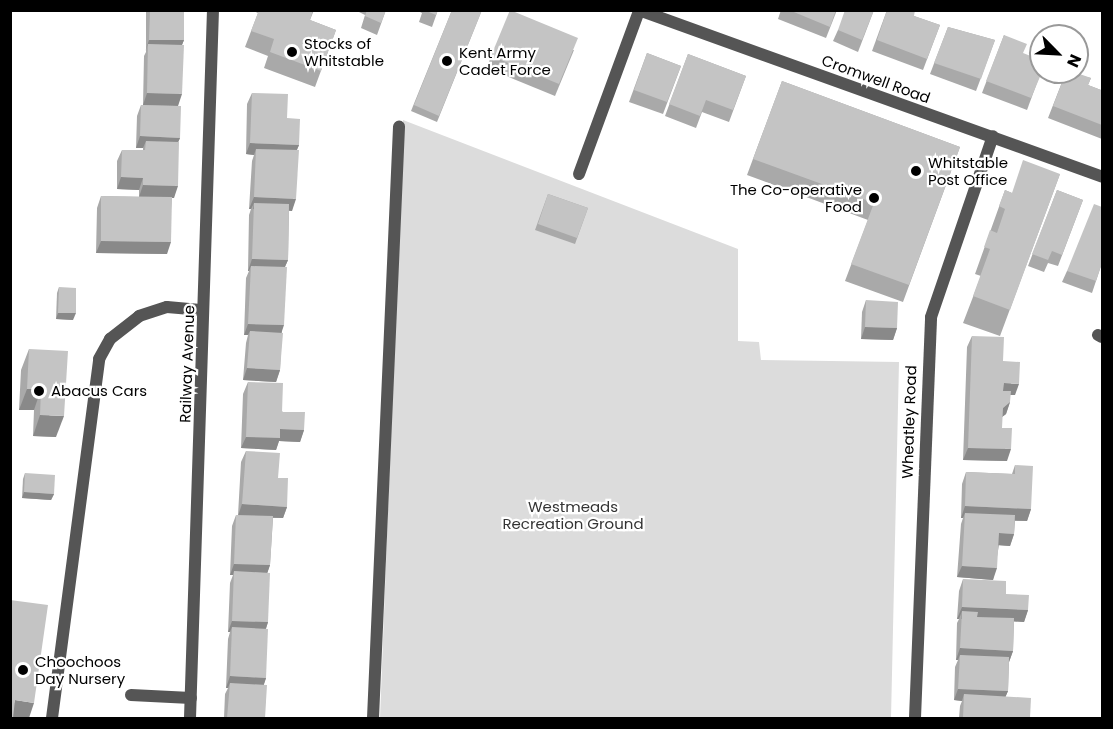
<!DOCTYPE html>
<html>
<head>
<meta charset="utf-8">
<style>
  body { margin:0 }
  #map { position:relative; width:1113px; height:729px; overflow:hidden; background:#fff; font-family:Poppins,sans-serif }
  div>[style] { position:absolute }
  .green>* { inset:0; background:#dcdcdc }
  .service>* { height:12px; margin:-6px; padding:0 6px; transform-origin:6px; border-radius:6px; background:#555 }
  .minor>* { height:12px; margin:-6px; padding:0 6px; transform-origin:6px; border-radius:6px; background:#555 }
  .wall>* { inset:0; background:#a9a9a9 }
  .shaded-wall>* { inset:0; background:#898989 }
  .building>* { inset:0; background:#c4c4c4 }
  .dots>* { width:16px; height:16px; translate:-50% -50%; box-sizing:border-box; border:3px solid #fff; border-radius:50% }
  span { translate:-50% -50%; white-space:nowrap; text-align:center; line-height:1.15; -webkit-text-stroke:4.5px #fff; paint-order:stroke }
  .poi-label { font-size:15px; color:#000 }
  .left { translate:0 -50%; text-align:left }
  .right { translate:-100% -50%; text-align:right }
  .street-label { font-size:15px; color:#000 }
  .park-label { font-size:15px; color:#333 }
  .frame { position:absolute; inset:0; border:12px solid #000; pointer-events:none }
  .north { position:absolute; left:1029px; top:24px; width:60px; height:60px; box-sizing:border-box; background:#fff; border:2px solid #999; border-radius:50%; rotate:114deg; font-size:16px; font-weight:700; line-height:24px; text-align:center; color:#000 }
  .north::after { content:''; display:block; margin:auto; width:21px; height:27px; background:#000; clip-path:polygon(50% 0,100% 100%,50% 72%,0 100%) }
</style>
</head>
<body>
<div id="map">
  <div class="green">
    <i style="clip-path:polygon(403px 120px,738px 249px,738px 341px,759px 342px,761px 360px,899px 362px,891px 718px,380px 718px)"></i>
  </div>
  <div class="service">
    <i style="left:579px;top:174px;width:174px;rotate:-69.8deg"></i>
    <i style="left:1098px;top:335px;width:4px;rotate:27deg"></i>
    <i style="left:131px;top:695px;width:60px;rotate:2.9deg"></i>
    <i style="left:52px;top:718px;width:362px;rotate:-82.5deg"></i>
    <i style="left:99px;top:359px;width:23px;rotate:-61deg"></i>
    <i style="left:110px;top:339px;width:37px;rotate:-38deg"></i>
    <i style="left:139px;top:316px;width:29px;rotate:-18deg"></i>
    <i style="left:167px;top:307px;width:36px;rotate:5deg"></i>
    <i style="left:373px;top:718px;width:592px;rotate:-87.48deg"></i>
  </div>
  <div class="minor">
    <i style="left:639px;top:10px;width:492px;rotate:19.8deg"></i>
    <i style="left:190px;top:718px;width:708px;rotate:-88.14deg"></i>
    <i style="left:915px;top:718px;width:401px;rotate:-87.7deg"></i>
    <i style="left:931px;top:317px;width:191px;rotate:-71.1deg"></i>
  </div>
  <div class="wall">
    <i style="clip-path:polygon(146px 10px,184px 10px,184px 40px,182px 45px,178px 106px,180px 138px,178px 142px,174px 198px,172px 198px,167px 254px,96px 253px,97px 208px,101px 196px,139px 197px,139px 190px,117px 189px,117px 161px,122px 150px,143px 150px,143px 148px,136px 148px,137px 116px,141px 105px,143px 105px,144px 56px,146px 52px)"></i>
    <i style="clip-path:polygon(251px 10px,314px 10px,310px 20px,336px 30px,315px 87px,264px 68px,268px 56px,245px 47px,258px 13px)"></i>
    <i style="clip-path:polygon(355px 10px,386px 10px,377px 35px,361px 28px,365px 15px)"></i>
    <i style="clip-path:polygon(416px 10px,438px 10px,432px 27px,419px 22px,422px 13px)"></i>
    <i style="clip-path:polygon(452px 10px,482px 10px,437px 122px,411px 111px)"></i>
    <i style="clip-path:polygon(781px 10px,837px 10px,826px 38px,778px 19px)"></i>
    <i style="clip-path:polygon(874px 10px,858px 52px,833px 41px,838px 30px)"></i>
    <i style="clip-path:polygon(887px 10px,914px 16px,940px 25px,923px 70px,872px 51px)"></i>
    <i style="clip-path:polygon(948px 27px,995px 40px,976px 91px,930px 74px)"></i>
    <i style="clip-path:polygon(1004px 35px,1041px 72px,1027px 110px,982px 93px)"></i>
    <i style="clip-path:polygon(574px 50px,555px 96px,487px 68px,491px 56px)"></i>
    <i style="clip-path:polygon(647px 53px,681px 66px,663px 114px,629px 102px)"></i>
    <i style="clip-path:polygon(688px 54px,746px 76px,729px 122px,702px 112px,696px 128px,665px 116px)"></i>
    <i style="clip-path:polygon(1066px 72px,1091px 78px,1088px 85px,1101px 90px,1102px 86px,1102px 139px,1048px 118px)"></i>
    <i style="clip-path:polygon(782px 81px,960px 147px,903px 302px,845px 281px,868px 220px,747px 175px)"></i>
    <i style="clip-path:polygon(252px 93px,287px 118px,299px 145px,297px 150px,292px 211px,289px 210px,288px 260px,285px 267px,280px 370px,276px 382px,243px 380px,246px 343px,248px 335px,244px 335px,246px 278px,249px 271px,248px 271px,249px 215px,251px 209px,249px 209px,252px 161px,254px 155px,246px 154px,247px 104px)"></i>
    <i style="clip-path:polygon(1060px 174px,1000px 336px,963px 323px,981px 276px,975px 274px,1005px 190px,1012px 193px)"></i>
    <i style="clip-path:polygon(1057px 190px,1083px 200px,1058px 266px,1048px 263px,1044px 272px,1028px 266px)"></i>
    <i style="clip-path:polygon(548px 194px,588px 208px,575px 244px,535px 230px)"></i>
    <i style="clip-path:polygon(1102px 263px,1092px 293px,1062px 282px,1067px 271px)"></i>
    <i style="clip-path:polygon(59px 287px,73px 320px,56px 319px,57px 293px)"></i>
    <i style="clip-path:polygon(866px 300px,897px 328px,893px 340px,861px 339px,862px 312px)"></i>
    <i style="clip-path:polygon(972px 336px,1003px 361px,1015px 395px,1010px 395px,1010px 402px,1006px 414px,1002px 417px,1002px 428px,1007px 461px,963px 460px,967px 347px)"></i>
    <i style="clip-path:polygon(29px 349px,56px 437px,33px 436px,34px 410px,19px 410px,21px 370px)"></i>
    <i style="clip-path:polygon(248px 382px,304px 430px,300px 442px,279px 441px,276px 450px,241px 448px,243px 394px)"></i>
    <i style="clip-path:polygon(246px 451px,278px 478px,287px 507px,283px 518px,273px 518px,270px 565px,267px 573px,268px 622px,266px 629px,266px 678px,264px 684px,265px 718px,224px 718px,225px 694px,228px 688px,226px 688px,228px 639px,230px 632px,228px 632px,230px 583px,233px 575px,230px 575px,232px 526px,236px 515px,238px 515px,241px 462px)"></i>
    <i style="clip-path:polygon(1015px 465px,1031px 509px,1027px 521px,1015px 521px,1014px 534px,1010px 546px,999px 545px,993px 580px,957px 577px,961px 524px,963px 518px,961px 518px,962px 484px,966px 472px,1012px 474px)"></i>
    <i style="clip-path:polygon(25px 473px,54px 494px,51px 500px,22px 498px,23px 479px)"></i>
    <i style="clip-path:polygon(963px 579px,1006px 594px,1028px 610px,1024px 622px,1014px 621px,1013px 651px,1009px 662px,1008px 691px,1005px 697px,1030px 718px,959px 718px,960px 706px,962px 701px,954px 700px,955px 667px,958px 660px,956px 660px,957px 623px,959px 619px,957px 619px,959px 591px)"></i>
  </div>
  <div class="shaded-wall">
    <i style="clip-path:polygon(149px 40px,184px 40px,179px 52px,148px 44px,145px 52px)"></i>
    <i style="clip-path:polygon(147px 93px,182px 94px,178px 106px,143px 105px)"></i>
    <i style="clip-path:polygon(140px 136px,180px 138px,175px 149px,146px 141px,143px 148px,136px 148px)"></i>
    <i style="clip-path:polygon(250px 143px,299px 145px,294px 156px,256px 149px,254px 155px,246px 154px)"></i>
    <i style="clip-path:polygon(121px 177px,143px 178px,139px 190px,117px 189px)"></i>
    <i style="clip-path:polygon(143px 185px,178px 186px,174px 198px,139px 197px)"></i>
    <i style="clip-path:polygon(254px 197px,296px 199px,292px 211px,253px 209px,254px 203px,251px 209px,249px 209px)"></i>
    <i style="clip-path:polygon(101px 241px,171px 242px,167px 254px,96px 253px)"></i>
    <i style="clip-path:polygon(252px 259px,288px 260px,283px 271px,251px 266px,249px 271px,248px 271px)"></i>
    <i style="clip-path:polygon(58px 313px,76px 313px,73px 320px,56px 319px)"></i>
    <i style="clip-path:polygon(248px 324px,284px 325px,280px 337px,250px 331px,248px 335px,244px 335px)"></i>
    <i style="clip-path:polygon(865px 327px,897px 328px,893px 340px,861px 339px)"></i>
    <i style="clip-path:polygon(247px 368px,280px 370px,276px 382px,243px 380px)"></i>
    <i style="clip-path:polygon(1004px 383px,1019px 384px,1015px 395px,999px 395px)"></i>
    <i style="clip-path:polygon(27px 389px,41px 389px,34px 410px,19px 410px)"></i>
    <i style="clip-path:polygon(1010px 402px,1006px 414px,998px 420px,1003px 408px)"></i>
    <i style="clip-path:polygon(40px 415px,64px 416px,56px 437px,33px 436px)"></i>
    <i style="clip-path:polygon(280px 429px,304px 430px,300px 442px,279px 441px,276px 450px,241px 448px,246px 437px)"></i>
    <i style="clip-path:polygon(968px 448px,1011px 449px,1007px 461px,963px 460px)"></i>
    <i style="clip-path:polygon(24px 492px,54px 494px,51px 500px,22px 498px)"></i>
    <i style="clip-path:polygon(242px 504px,287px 507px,283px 518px,238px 516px)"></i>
    <i style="clip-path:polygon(965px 506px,1031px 509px,1027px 521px,965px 518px,965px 513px,963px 518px,961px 518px)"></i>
    <i style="clip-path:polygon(999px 533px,1014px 534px,1010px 546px,995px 545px)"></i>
    <i style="clip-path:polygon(234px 564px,270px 565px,266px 577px,234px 571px,233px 575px,230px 575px)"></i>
    <i style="clip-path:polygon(962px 566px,997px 568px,993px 580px,957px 577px)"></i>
    <i style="clip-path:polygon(962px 607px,1028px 610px,1024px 622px,961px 619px,962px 611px,959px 619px,957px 619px)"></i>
    <i style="clip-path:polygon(232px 621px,268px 622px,264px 634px,232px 627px,230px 632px,228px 632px)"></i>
    <i style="clip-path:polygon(960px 648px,1013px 651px,1009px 662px,960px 655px,958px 660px,956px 660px)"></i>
    <i style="clip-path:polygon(230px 676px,266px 678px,262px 690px,230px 683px,228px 688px,226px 688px)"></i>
    <i style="clip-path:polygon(958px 689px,1008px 691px,1003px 703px,964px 694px,962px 701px,954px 700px)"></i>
    <i style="clip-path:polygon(15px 700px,34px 703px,29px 718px,10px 717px)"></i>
  </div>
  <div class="building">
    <i style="clip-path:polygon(150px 10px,184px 10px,184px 40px,149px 40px)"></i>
    <i style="clip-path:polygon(259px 10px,313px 10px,310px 20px,336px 30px,321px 71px,270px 52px,274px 39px,251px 31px)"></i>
    <i style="clip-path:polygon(367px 10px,386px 10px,381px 23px,365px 16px)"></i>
    <i style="clip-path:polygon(424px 10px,438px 10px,436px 15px)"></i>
    <i style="clip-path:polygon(452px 10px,482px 10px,439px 116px,414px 105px)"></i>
    <i style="clip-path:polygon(510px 10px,578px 38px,559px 84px,491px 56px)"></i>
    <i style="clip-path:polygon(789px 10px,836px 10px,830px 27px)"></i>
    <i style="clip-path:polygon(845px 10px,874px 10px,862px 40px,838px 30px)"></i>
    <i style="clip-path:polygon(887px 10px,915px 10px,914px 16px,940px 25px,927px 59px,877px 40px)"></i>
    <i style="clip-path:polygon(948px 27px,995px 40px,981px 79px,934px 63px)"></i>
    <i style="clip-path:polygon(1004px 35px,1027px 44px,1023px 53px,1041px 60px,1042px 72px,1031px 98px,986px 81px)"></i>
    <i style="clip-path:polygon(148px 44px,184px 45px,182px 94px,147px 93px)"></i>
    <i style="clip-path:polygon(647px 53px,681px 66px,667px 102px,634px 90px)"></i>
    <i style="clip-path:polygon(688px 54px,746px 76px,733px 110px,706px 100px,700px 116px,669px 104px)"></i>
    <i style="clip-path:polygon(1066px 72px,1074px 72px,1091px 78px,1088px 85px,1101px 90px,1102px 86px,1102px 125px,1053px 106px)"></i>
    <i style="clip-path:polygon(782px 81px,960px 147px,909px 285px,851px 264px,874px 203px,753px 159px)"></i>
    <i style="clip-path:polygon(252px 93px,288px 94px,287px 118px,300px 119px,299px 145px,250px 143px)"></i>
    <i style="clip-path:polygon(141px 105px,181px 106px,180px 138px,140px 136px)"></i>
    <i style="clip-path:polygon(146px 141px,179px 142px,178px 186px,143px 185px,143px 178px,121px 177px,122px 150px,145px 150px)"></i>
    <i style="clip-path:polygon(256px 149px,299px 150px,296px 199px,254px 197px)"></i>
    <i style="clip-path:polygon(1023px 160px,1060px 174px,1010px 310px,973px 296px,990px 249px,984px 247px,990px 230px,997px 233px,1005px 209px,999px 206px,1005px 190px,1012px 193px)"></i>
    <i style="clip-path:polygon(1057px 190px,1083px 200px,1062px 255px,1052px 251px,1048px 260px,1032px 254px)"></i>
    <i style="clip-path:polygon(548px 194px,588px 208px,577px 238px,538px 224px)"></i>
    <i style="clip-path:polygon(101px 196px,172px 197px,171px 242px,101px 241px)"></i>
    <i style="clip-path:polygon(254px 203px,289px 204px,288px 260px,252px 259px)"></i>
    <i style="clip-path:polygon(1094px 204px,1102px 207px,1102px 263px,1096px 281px,1067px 271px)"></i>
    <i style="clip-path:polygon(251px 266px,287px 267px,284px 325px,248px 324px)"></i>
    <i style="clip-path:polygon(59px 287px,76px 288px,76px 313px,58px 313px)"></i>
    <i style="clip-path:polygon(866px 300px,898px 302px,897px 328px,865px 327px)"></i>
    <i style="clip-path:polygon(250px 331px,283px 333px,280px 370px,247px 368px)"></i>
    <i style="clip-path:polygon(972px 336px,1004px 337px,1003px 361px,1020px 362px,1019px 384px,1004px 383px,1003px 391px,1011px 391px,1010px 402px,1003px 408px,1002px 428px,1012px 428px,1011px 449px,968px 448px)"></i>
    <i style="clip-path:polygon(29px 349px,68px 351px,64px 416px,40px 415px,41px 389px,27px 389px)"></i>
    <i style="clip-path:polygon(248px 382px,283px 383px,282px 412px,305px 412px,304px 430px,280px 429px,280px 438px,246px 437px)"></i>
    <i style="clip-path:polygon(246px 451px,280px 453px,278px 478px,288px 478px,287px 507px,242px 504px)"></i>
    <i style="clip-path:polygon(1015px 465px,1033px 466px,1031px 509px,965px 506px,966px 472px,1015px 474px)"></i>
    <i style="clip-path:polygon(25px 473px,55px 475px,54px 494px,24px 492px)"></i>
    <i style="clip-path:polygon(965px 513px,1015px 515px,1014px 534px,999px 533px,997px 568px,962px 566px)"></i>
    <i style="clip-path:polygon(236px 515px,273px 516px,270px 565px,234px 564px)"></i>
    <i style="clip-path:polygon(234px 571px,270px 573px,268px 622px,232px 621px)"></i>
    <i style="clip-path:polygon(963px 579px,1006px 581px,1006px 594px,1029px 595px,1028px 610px,962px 607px)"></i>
    <i style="clip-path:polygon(10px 600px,48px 605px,34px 703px,15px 700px,13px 718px,10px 718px)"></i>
    <i style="clip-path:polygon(962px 611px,978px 612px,977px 617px,1014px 618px,1013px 651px,960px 648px)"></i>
    <i style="clip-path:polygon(232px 627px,268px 629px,266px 678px,230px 676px)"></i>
    <i style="clip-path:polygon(960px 655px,1009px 657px,1008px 691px,958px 689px)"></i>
    <i style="clip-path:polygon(230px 683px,267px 685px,265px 718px,227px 718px)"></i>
    <i style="clip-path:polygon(964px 694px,1031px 698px,1030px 718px,963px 718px)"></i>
  </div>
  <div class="dots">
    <i style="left:292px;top:52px;background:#000"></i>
    <i style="left:447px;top:61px;background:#000"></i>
    <i style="left:916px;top:171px;background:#000"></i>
    <i style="left:874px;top:198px;background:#000"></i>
    <i style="left:39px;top:391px;background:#000"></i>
    <i style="left:23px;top:670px;background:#000"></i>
  </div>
  <div class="poi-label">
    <span class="left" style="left:304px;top:52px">Stocks of<br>Whitstable</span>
    <span class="left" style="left:459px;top:61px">Kent Army<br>Cadet Force</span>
    <span class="left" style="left:928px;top:171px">Whitstable<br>Post Office</span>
    <span class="right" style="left:862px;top:198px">The Co-operative<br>Food</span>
    <span class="left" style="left:51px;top:391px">Abacus Cars</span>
    <span class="left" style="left:35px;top:670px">Choochoos<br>Day Nursery</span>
  </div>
  <div class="street-label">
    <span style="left:876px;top:79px;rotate:20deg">Cromwell Road</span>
    <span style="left:187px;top:364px;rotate:-88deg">Railway Avenue</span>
    <span style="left:909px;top:422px;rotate:-88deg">Wheatley Road</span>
  </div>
  <div class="park-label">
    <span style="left:573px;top:515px">Westmeads<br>Recreation Ground</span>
  </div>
  <div class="frame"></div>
  <div class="north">N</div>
</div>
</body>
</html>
